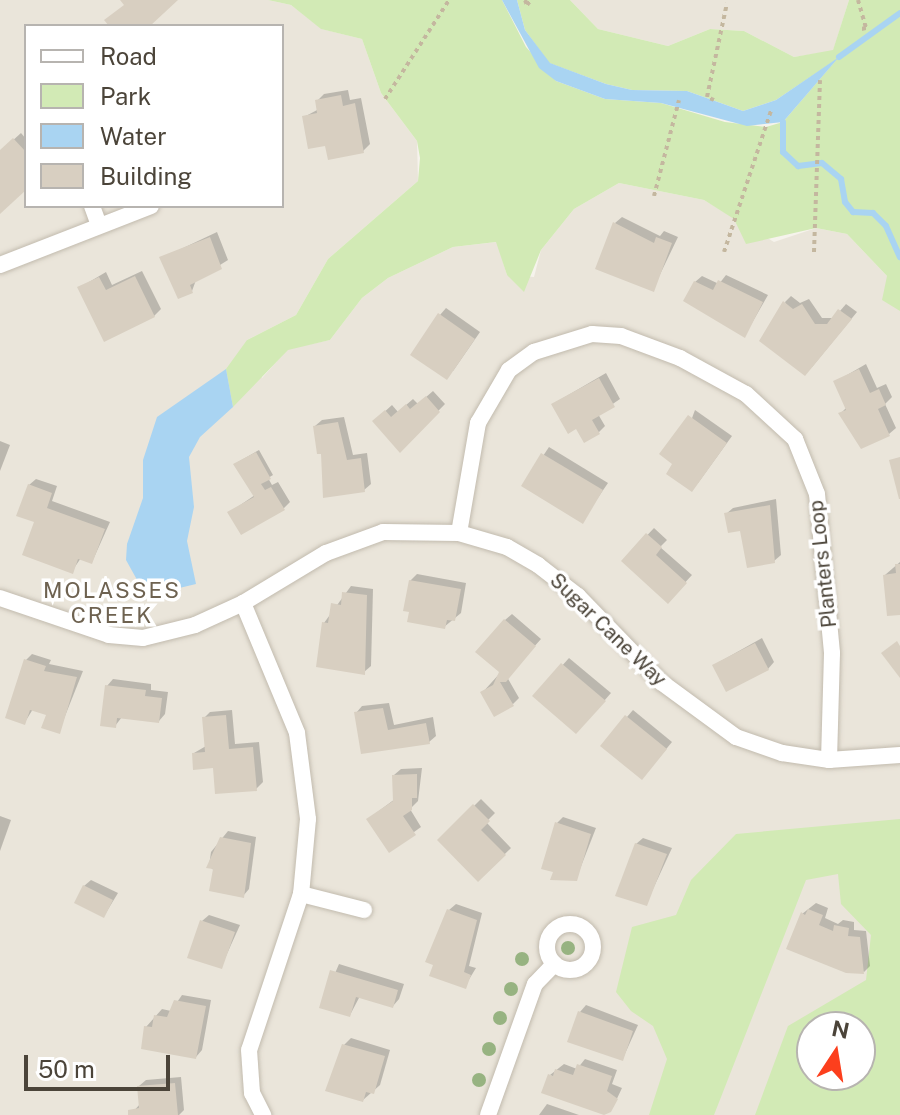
<!DOCTYPE html>
<html>
<head>
<meta charset="utf-8">
<style>
  body { margin:0 }
  #map { position:relative; width:900px; height:1115px; overflow:hidden; background:#f6f3ec; font-family:"Public Sans",sans-serif }
  div>[style] { position:absolute }
  .residential>* { inset:0; background:#eae5da }
  .green>* { inset:0; background:#d2eab5 }
  .water>* { inset:0; background:#a9d4f2 }
  .shadow>* { inset:0; background:#0003 }
  .stream>* { height:6px; margin:-3px; padding:0 3px; transform-origin:3px; border-radius:3px; background:#a9d4f2 }
  .building>* { inset:0; background:#d8cfc1 }
  .path>* { height:4px; margin-top:-2px; transform-origin:0; background:repeating-linear-gradient(90deg,#c4b79f 0 4px,transparent 0 8px) }
  .roads { filter:drop-shadow(0 0 2px #c2bbae) drop-shadow(0 0 2px #c2bbae) }
  .street>* { height:16px; margin:-8px; padding:0 8px; transform-origin:8px; border-radius:8px; background:#fff }
  .street>.ring { margin:-8px; padding:0; box-sizing:content-box; background:none; border:16px solid #fff; border-radius:50% }
  .trees>* { width:14px; height:14px; margin:-7px; border-radius:50%; background:#97b381 }
  span { translate:-50% -50%; white-space:nowrap; text-align:center; line-height:1.15; -webkit-text-stroke:7px #fff; paint-order:stroke }
  .street-label { font-size:20px; color:#4b4439 }
  .neighbourhood-label { font-size:22px; color:#6e6250; letter-spacing:2px }
  .legend { position:absolute; left:24px; top:24px; width:260px; height:184px; box-sizing:border-box; background:#fff; border:2px solid #b7b4b0; margin:0; padding:10px 14px; list-style:none; font-size:24px; color:#4b4439 }
  .legend li { display:flex; align-items:center; gap:16px; height:40px }
  .legend b { width:40px; border:2px solid #b7b4b0 }
  .north { position:absolute; left:796px; top:1011px; width:80px; height:80px; box-sizing:border-box; background:#fff; border:2px solid #b7b4b0; border-radius:50%; rotate:12deg; font-size:22px; font-weight:700; line-height:32px; text-align:center; color:#4b4439 }
  .north::after { content:''; display:block; margin:auto; width:28px; height:36px; background:#fc3f1d; clip-path:polygon(50% 0,100% 100%,50% 72%,0 100%) }
  .scale { position:absolute; left:24px; top:1055px; width:146px; height:36px; box-sizing:border-box; border:4px solid #4b4439; border-top:0; padding-left:10px; font-size:24px; line-height:28px; white-space:nowrap; color:#4b4439; -webkit-text-stroke:6px #fff; paint-order:stroke }
</style>
</head>
<body>
<div id="map">
  <div class="residential">
    <i style="clip-path:polygon(evenodd,0 0,268px 0,291px 5px,322px 29px,362px 39px,381px 93px,417px 141px,418px 181px,328px 259px,296px 315px,247px 340px,262px 378px,288px 349px,330px 340px,362px 298px,388px 278px,453px 247px,497px 242px,507px 275px,534px 277px,541px 250px,574px 209px,619px 183px,704px 200px,774px 242px,816px 228px,847px 234px,887px 276px,900px 311px,900px 1115px,0 1115px,0 0,26px 26px,282px 26px,282px 206px,26px 206px,26px 26px,0 0,812px 1027px,860px 1027px,860px 1075px,812px 1075px,812px 1027px)"></i>
    <i style="clip-path:polygon(570px 0,849px 0,833px 51px,794px 57px,744px 31px,710px 29px,668px 46px,598px 29px)"></i>
  </div>
  <div class="green">
    <i style="clip-path:polygon(268px 0,502px 0,526px 47px,556px 81px,605px 99px,661px 103px,725px 122px,766px 127px,783px 122px,837px 59px,776px 100px,743px 111px,687px 91px,632px 90px,606px 84px,549px 63px,525px 30px,517px 0,570px 0,598px 29px,668px 46px,710px 29px,744px 31px,794px 57px,833px 50px,849px 0,900px 0,900px 311px,882px 300px,887px 276px,847px 234px,816px 228px,746px 244px,734px 219px,704px 200px,619px 183px,574px 209px,541px 250px,524px 292px,507px 275px,496px 242px,453px 247px,388px 278px,362px 298px,330px 340px,288px 350px,233px 407px,226px 369px,247px 340px,296px 315px,328px 259px,418px 181px,420px 158px,417px 141px,381px 93px,362px 39px,321px 29px,291px 5px)"></i>
    <i style="clip-path:polygon(evenodd,900px 819px,900px 1115px,755px 1115px,788px 1026px,866px 980px,871px 935px,841px 904px,838px 874px,806px 880px,714px 1115px,649px 1115px,667px 1059px,653px 1026px,631px 1011px,616px 992px,632px 927px,676px 915px,691px 880px,736px 834px,900px 819px,812px 1027px,860px 1027px,860px 1075px,812px 1075px,812px 1027px)"></i>
  </div>
  <div class="water">
    <i style="clip-path:polygon(502px 0,517px 0,525px 30px,550px 63px,606px 84px,632px 90px,687px 91px,743px 111px,776px 100px,839px 57px,783px 122px,747px 126px,661px 103px,605px 99px,556px 81px,539px 68px)"></i>
    <i style="clip-path:polygon(226px 369px,233px 407px,200px 437px,189px 457px,194px 507px,187px 541px,196px 584px,146px 596px,126px 560px,127px 544px,143px 498px,143px 460px,157px 417px)"></i>
  </div>
  <div class="shadow">
    <i style="clip-path:polygon(348px 90px,350px 100px,361px 98px,370px 144px,363px 151px,327px 144px,304px 117px,319px 109px,317px 101px,324px 94px)"></i>
    <i style="clip-path:polygon(21px 133px,26px 139px,26px 187px,0 211px,0 152px)"></i>
    <i style="clip-path:polygon(622px 217px,660px 236px,664px 231px,678px 237px,653px 289px,615px 223px)"></i>
    <i style="clip-path:polygon(217px 232px,228px 260px,196px 280px,192px 291px,162px 258px)"></i>
    <i style="clip-path:polygon(142px 271px,161px 309px,154px 316px,79px 288px,106px 272px,112px 285px)"></i>
    <i style="clip-path:polygon(726px 275px,768px 295px,745px 335px,695px 282px,702px 276px,719px 284px)"></i>
    <i style="clip-path:polygon(791px 296px,800px 303px,809px 299px,822px 318px,834px 318px,846px 304px,857px 312px,812px 367px,785px 302px)"></i>
    <i style="clip-path:polygon(446px 308px,480px 332px,453px 371px,440px 315px)"></i>
    <i style="clip-path:polygon(866px 364px,877px 388px,886px 384px,892px 397px,885px 404px,896px 428px,889px 434px,841px 413px,847px 407px,835px 382px)"></i>
    <i style="clip-path:polygon(606px 373px,620px 399px,598px 414px,605px 426px,599px 432px,577px 427px,553px 404px)"></i>
    <i style="clip-path:polygon(433px 391px,445px 404px,400px 450px,381px 415px,392px 405px,398px 412px,413px 399px,418px 404px)"></i>
    <i style="clip-path:polygon(695px 410px,732px 436px,698px 483px,675px 464px)"></i>
    <i style="clip-path:polygon(344px 417px,353px 455px,367px 453px,371px 484px,364px 490px,323px 451px,315px 426px,322px 420px)"></i>
    <i style="clip-path:polygon(0 441px,10px 445px,0 471px)"></i>
    <i style="clip-path:polygon(549px 447px,608px 483px,582px 521px,523px 486px)"></i>
    <i style="clip-path:polygon(259px 450px,273px 475px,268px 478px,272px 485px,278px 482px,290px 502px,284px 508px,230px 512px,255px 495px,238px 462px)"></i>
    <i style="clip-path:polygon(36px 479px,57px 486px,52px 501px,110px 522px,92px 562px,81px 558px,72px 571px,36px 521px,29px 485px)"></i>
    <i style="clip-path:polygon(776px 499px,781px 555px,774px 561px,726px 514px,733px 508px)"></i>
    <i style="clip-path:polygon(654px 528px,667px 540px,660px 547px,692px 575px,668px 601px,623px 561px)"></i>
    <i style="clip-path:polygon(900px 562px,900px 613px,885px 575px)"></i>
    <i style="clip-path:polygon(417px 574px,466px 583px,461px 613px,444px 627px,410px 581px)"></i>
    <i style="clip-path:polygon(351px 586px,373px 589px,371px 666px,364px 672px,324px 623px)"></i>
    <i style="clip-path:polygon(512px 614px,541px 639px,507px 677px,519px 698px,513px 704px,482px 693px,501px 672px,505px 620px)"></i>
    <i style="clip-path:polygon(762px 638px,774px 662px,768px 669px,714px 665px)"></i>
    <i style="clip-path:polygon(32px 654px,51px 660px,49px 664px,83px 671px,59px 731px,48px 714px,33px 709px,25px 722px,26px 660px)"></i>
    <i style="clip-path:polygon(569px 658px,611px 693px,583px 725px,535px 696px)"></i>
    <i style="clip-path:polygon(113px 679px,151px 684px,151px 690px,168px 692px,165px 714px,159px 721px,122px 717px,115px 726px,107px 686px)"></i>
    <i style="clip-path:polygon(389px 703px,394px 725px,433px 717px,436px 736px,429px 742px,363px 752px,356px 713px,362px 706px)"></i>
    <i style="clip-path:polygon(232px 710px,235px 744px,259px 742px,263px 782px,256px 789px,194px 753px,206px 746px,204px 718px,210px 712px)"></i>
    <i style="clip-path:polygon(633px 710px,672px 742px,648px 771px,602px 746px)"></i>
    <i style="clip-path:polygon(422px 768px,418px 801px,410px 809px,421px 827px,389px 850px,368px 819px,395px 799px,394px 775px,401px 769px)"></i>
    <i style="clip-path:polygon(481px 799px,495px 813px,486px 822px,511px 848px,479px 879px,440px 840px)"></i>
    <i style="clip-path:polygon(0 816px,11px 820px,0 851px)"></i>
    <i style="clip-path:polygon(563px 817px,596px 828px,576px 879px,557px 823px)"></i>
    <i style="clip-path:polygon(228px 831px,256px 837px,249px 889px,243px 896px,209px 866px,211px 852px)"></i>
    <i style="clip-path:polygon(643px 838px,672px 848px,646px 904px,636px 844px)"></i>
    <i style="clip-path:polygon(91px 880px,118px 893px,104px 916px,84px 886px)"></i>
    <i style="clip-path:polygon(816px 903px,828px 908px,825px 918px,838px 924px,843px 920px,854px 922px,854px 930px,866px 931px,870px 966px,864px 972px,802px 914px)"></i>
    <i style="clip-path:polygon(456px 904px,482px 913px,469px 966px,476px 968px,465px 986px,449px 910px)"></i>
    <i style="clip-path:polygon(209px 915px,240px 925px,221px 967px,202px 921px)"></i>
    <i style="clip-path:polygon(339px 964px,404px 984px,399px 999px,393px 1006px,360px 996px,350px 1015px,321px 1006px)"></i>
    <i style="clip-path:polygon(182px 995px,211px 1000px,202px 1050px,196px 1057px,146px 1027px,162px 1009px,171px 1011px)"></i>
    <i style="clip-path:polygon(586px 1005px,638px 1025px,623px 1058px,580px 1012px)"></i>
    <i style="clip-path:polygon(351px 1038px,390px 1050px,380px 1085px,363px 1100px,344px 1045px)"></i>
    <i style="clip-path:polygon(585px 1059px,617px 1070px,612px 1084px,622px 1088px,613px 1107px,550px 1075px,564px 1064px,577px 1069px)"></i>
    <i style="clip-path:polygon(181px 1077px,184px 1110px,179px 1115px,130px 1115px,141px 1103px,139px 1086px,146px 1080px)"></i>
    <i style="clip-path:polygon(547px 1104px,579px 1115px,539px 1115px)"></i>
  </div>
  <div class="stream">
    <i style="left:839px;top:57px;width:75px;rotate:-35.8deg"></i>
    <i style="left:783px;top:122px;width:30px;rotate:90deg"></i>
    <i style="left:783px;top:152px;width:21px;rotate:43deg"></i>
    <i style="left:798px;top:166px;width:24px;rotate:-7deg"></i>
    <i style="left:822px;top:163px;width:25px;rotate:40deg"></i>
    <i style="left:841px;top:179px;width:23px;rotate:80deg"></i>
    <i style="left:845px;top:202px;width:13px;rotate:51deg"></i>
    <i style="left:853px;top:212px;width:20px;rotate:3deg"></i>
    <i style="left:873px;top:213px;width:18px;rotate:45deg"></i>
    <i style="left:886px;top:226px;width:34px;rotate:66deg"></i>
  </div>
  <div class="building">
    <i style="clip-path:polygon(120px 0,178px 0,150px 26px,109px 26px,104px 20px,124px 5px)"></i>
    <i style="clip-path:polygon(341px 95px,343px 106px,355px 103px,364px 153px,328px 160px,325px 146px,308px 149px,302px 116px,317px 113px,315px 100px)"></i>
    <i style="clip-path:polygon(13px 138px,26px 152px,26px 190px,0 214px,0 150px)"></i>
    <i style="clip-path:polygon(613px 222px,654px 243px,656px 237px,672px 243px,654px 292px,595px 269px)"></i>
    <i style="clip-path:polygon(210px 237px,222px 269px,190px 285px,193px 293px,178px 299px,159px 257px)"></i>
    <i style="clip-path:polygon(135px 276px,155px 317px,104px 342px,77px 287px,99px 277px,106px 290px)"></i>
    <i style="clip-path:polygon(718px 280px,763px 302px,745px 338px,683px 301px,694px 281px,713px 290px)"></i>
    <i style="clip-path:polygon(783px 301px,793px 309px,802px 304px,815px 324px,827px 324px,838px 309px,852px 319px,805px 376px,759px 341px)"></i>
    <i style="clip-path:polygon(438px 313px,475px 339px,447px 380px,410px 355px)"></i>
    <i style="clip-path:polygon(859px 369px,870px 393px,879px 389px,886px 405px,878px 409px,890px 436px,861px 449px,838px 413px,846px 410px,833px 381px)"></i>
    <i style="clip-path:polygon(599px 378px,615px 407px,592px 420px,600px 434px,584px 443px,576px 429px,568px 434px,551px 404px)"></i>
    <i style="clip-path:polygon(426px 396px,440px 412px,400px 453px,372px 421px,385px 410px,391px 417px,406px 404px,410px 409px)"></i>
    <i style="clip-path:polygon(688px 415px,727px 443px,692px 492px,666px 474px,672px 464px,659px 454px)"></i>
    <i style="clip-path:polygon(338px 422px,347px 460px,361px 458px,365px 492px,323px 498px,321px 454px,317px 454px,313px 426px)"></i>
    <i style="clip-path:polygon(256px 452px,271px 479px,261px 484px,265px 490px,271px 487px,285px 510px,241px 535px,227px 512px,254px 497px,233px 464px)"></i>
    <i style="clip-path:polygon(541px 453px,603px 490px,583px 524px,521px 486px)"></i>
    <i style="clip-path:polygon(900px 457px,900px 499px,899px 499px,889px 460px)"></i>
    <i style="clip-path:polygon(28px 484px,52px 493px,47px 508px,105px 529px,92px 564px,78px 559px,73px 574px,22px 555px,34px 522px,16px 516px)"></i>
    <i style="clip-path:polygon(770px 505px,775px 563px,747px 568px,740px 531px,728px 533px,724px 513px)"></i>
    <i style="clip-path:polygon(646px 533px,662px 547px,656px 555px,687px 583px,668px 604px,621px 561px)"></i>
    <i style="clip-path:polygon(895px 564px,900px 564px,900px 615px,887px 616px,883px 575px,896px 573px)"></i>
    <i style="clip-path:polygon(409px 580px,461px 589px,455px 621px,447px 620px,445px 629px,407px 622px,409px 612px,403px 611px)"></i>
    <i style="clip-path:polygon(342px 592px,367px 595px,365px 675px,316px 667px,322px 622px,328px 623px,331px 603px,341px 605px)"></i>
    <i style="clip-path:polygon(504px 619px,536px 646px,506px 682px,500px 682px,514px 706px,494px 717px,480px 692px,493px 685px,499px 672px,475px 652px)"></i>
    <i style="clip-path:polygon(897px 641px,900px 646px,900px 678px,881px 653px)"></i>
    <i style="clip-path:polygon(755px 643px,769px 670px,726px 692px,712px 665px)"></i>
    <i style="clip-path:polygon(24px 659px,46px 666px,44px 671px,77px 677px,60px 734px,41px 728px,46px 715px,30px 710px,25px 725px,5px 718px)"></i>
    <i style="clip-path:polygon(561px 663px,606px 701px,576px 734px,532px 696px)"></i>
    <i style="clip-path:polygon(105px 685px,146px 690px,145px 696px,162px 698px,159px 723px,117px 718px,116px 728px,100px 726px)"></i>
    <i style="clip-path:polygon(383px 708px,388px 730px,426px 723px,430px 744px,361px 754px,354px 712px)"></i>
    <i style="clip-path:polygon(226px 715px,229px 749px,253px 747px,257px 791px,215px 794px,213px 768px,193px 770px,192px 753px,205px 752px,202px 717px)"></i>
    <i style="clip-path:polygon(625px 715px,667px 749px,642px 780px,600px 746px)"></i>
    <i style="clip-path:polygon(417px 774px,417px 798px,412px 798px,412px 810px,403px 816px,416px 835px,389px 853px,366px 819px,393px 801px,392px 775px)"></i>
    <i style="clip-path:polygon(473px 804px,490px 821px,481px 830px,506px 855px,478px 882px,437px 840px)"></i>
    <i style="clip-path:polygon(555px 822px,591px 834px,577px 881px,550px 880px,553px 872px,541px 869px)"></i>
    <i style="clip-path:polygon(220px 837px,251px 843px,244px 898px,209px 891px,213px 869px,206px 868px)"></i>
    <i style="clip-path:polygon(635px 843px,667px 854px,647px 906px,615px 896px)"></i>
    <i style="clip-path:polygon(83px 885px,113px 900px,104px 918px,74px 903px)"></i>
    <i style="clip-path:polygon(447px 909px,477px 920px,464px 972px,471px 975px,466px 989px,429px 976px,433px 965px,425px 962px)"></i>
    <i style="clip-path:polygon(808px 909px,823px 915px,819px 925px,833px 931px,834px 925px,849px 928px,848px 936px,860px 937px,864px 974px,846px 973px,786px 949px,801px 912px,805px 915px)"></i>
    <i style="clip-path:polygon(200px 920px,235px 932px,222px 969px,187px 958px)"></i>
    <i style="clip-path:polygon(330px 970px,398px 990px,393px 1008px,356px 997px,350px 1017px,319px 1008px)"></i>
    <i style="clip-path:polygon(174px 1000px,206px 1006px,196px 1059px,141px 1049px,144px 1026px,152px 1027px,154px 1015px,167px 1017px)"></i>
    <i style="clip-path:polygon(578px 1011px,633px 1031px,623px 1061px,567px 1042px)"></i>
    <i style="clip-path:polygon(342px 1044px,385px 1056px,374px 1094px,366px 1092px,363px 1102px,325px 1091px)"></i>
    <i style="clip-path:polygon(577px 1064px,612px 1076px,607px 1091px,618px 1099px,611px 1112px,604px 1115px,541px 1093px,548px 1074px,553px 1076px,555px 1069px,573px 1075px)"></i>
    <i style="clip-path:polygon(175px 1083px,178px 1115px,128px 1115px,128px 1110px,139px 1108px,137px 1086px)"></i>
  </div>
  <div class="path">
    <i style="left:525px;top:0;width:5px;rotate:68deg"></i>
    <i style="left:527px;top:5px;width:6px;rotate:-51deg"></i>
    <i style="left:858px;top:0;width:29px;rotate:74deg"></i>
    <i style="left:866px;top:28px;width:5px;rotate:169deg"></i>
    <i style="left:385px;top:99px;width:118px;rotate:-57.1deg"></i>
    <i style="left:714px;top:100px;width:8px;rotate:-157deg"></i>
    <i style="left:707px;top:97px;width:96px;rotate:-78deg"></i>
    <i style="left:654px;top:196px;width:99px;rotate:-75.4deg"></i>
    <i style="left:724px;top:252px;width:149px;rotate:-71.6deg"></i>
    <i style="left:814px;top:252px;width:172px;rotate:-88deg"></i>
  </div>
  <div class="roads">
    <div class="street">
      <i style="left:92px;top:206px;width:20px;rotate:70deg"></i>
      <i style="left:0;top:265px;width:162px;rotate:-21.3deg"></i>
      <i style="left:459px;top:533px;width:112px;rotate:-80.2deg"></i>
      <i style="left:478px;top:423px;width:61px;rotate:-59.7deg"></i>
      <i style="left:509px;top:370px;width:31px;rotate:-36deg"></i>
      <i style="left:534px;top:352px;width:61px;rotate:-17.2deg"></i>
      <i style="left:592px;top:334px;width:29px;rotate:4deg"></i>
      <i style="left:621px;top:336px;width:63px;rotate:20.4deg"></i>
      <i style="left:680px;top:358px;width:75px;rotate:28.6deg"></i>
      <i style="left:746px;top:394px;width:67px;rotate:42.6deg"></i>
      <i style="left:795px;top:439px;width:59px;rotate:68.2deg"></i>
      <i style="left:817px;top:494px;width:160px;rotate:84.6deg"></i>
      <i style="left:832px;top:653px;width:107px;rotate:91.6deg"></i>
      <i style="left:0;top:598px;width:115px;rotate:18.7deg"></i>
      <i style="left:109px;top:635px;width:34px;rotate:5deg"></i>
      <i style="left:143px;top:638px;width:54px;rotate:-14deg"></i>
      <i style="left:195px;top:625px;width:53px;rotate:-24.6deg"></i>
      <i style="left:243px;top:603px;width:97px;rotate:-31.1deg"></i>
      <i style="left:326px;top:553px;width:61px;rotate:-20.2deg"></i>
      <i style="left:383px;top:532px;width:76px;rotate:0.8deg"></i>
      <i style="left:459px;top:533px;width:50px;rotate:16.3deg"></i>
      <i style="left:507px;top:547px;width:36px;rotate:30deg"></i>
      <i style="left:538px;top:565px;width:51px;rotate:37.8deg"></i>
      <i style="left:578px;top:596px;width:120px;rotate:46deg"></i>
      <i style="left:661px;top:682px;width:93px;rotate:36.3deg"></i>
      <i style="left:736px;top:737px;width:49px;rotate:19.2deg"></i>
      <i style="left:782px;top:753px;width:48px;rotate:8.5deg"></i>
      <i style="left:829px;top:760px;width:71px;rotate:-4deg"></i>
      <i style="left:243px;top:603px;width:141px;rotate:67.4deg"></i>
      <i style="left:297px;top:733px;width:87px;rotate:82.7deg"></i>
      <i style="left:308px;top:819px;width:75px;rotate:95.3deg"></i>
      <i style="left:301px;top:894px;width:164px;rotate:108.4deg"></i>
      <i style="left:249px;top:1050px;width:43px;rotate:86deg"></i>
      <i style="left:252px;top:1093px;width:25px;rotate:63deg"></i>
      <i style="left:301px;top:894px;width:65px;rotate:14.3deg"></i>
      <i class="ring" style="left:547px;top:924px;width:30px;height:30px"></i>
      <i style="left:488px;top:1115px;width:139px;rotate:-70.3deg"></i>
      <i style="left:535px;top:984px;width:28px;rotate:-46deg"></i>
    </div>
  </div>
  <div class="trees">
    <i style="left:568px;top:948px"></i>
    <i style="left:522px;top:959px"></i>
    <i style="left:511px;top:989px"></i>
    <i style="left:500px;top:1018px"></i>
    <i style="left:489px;top:1049px"></i>
    <i style="left:479px;top:1080px"></i>
  </div>
  <div class="street-label">
    <span style="left:823px;top:564px;rotate:-96deg">Planters Loop</span>
    <span style="left:608px;top:630px;rotate:44deg">Sugar Cane Way</span>
  </div>
  <div class="neighbourhood-label">
    <span style="left:112px;top:603px">MOLASSES<br>CREEK</span>
  </div>
  <ul class="legend">
  <li><b style="height:10px;background:#fff"></b>Road</li>
  <li><b style="height:22px;background:#d2eab5"></b>Park</li>
  <li><b style="height:22px;background:#a9d4f2"></b>Water</li>
  <li><b style="height:22px;background:#d8cfc1"></b>Building</li>
  </ul>
  <div class="north">N</div>
  <div class="scale">50 m</div>
</div>
</body>
</html>
